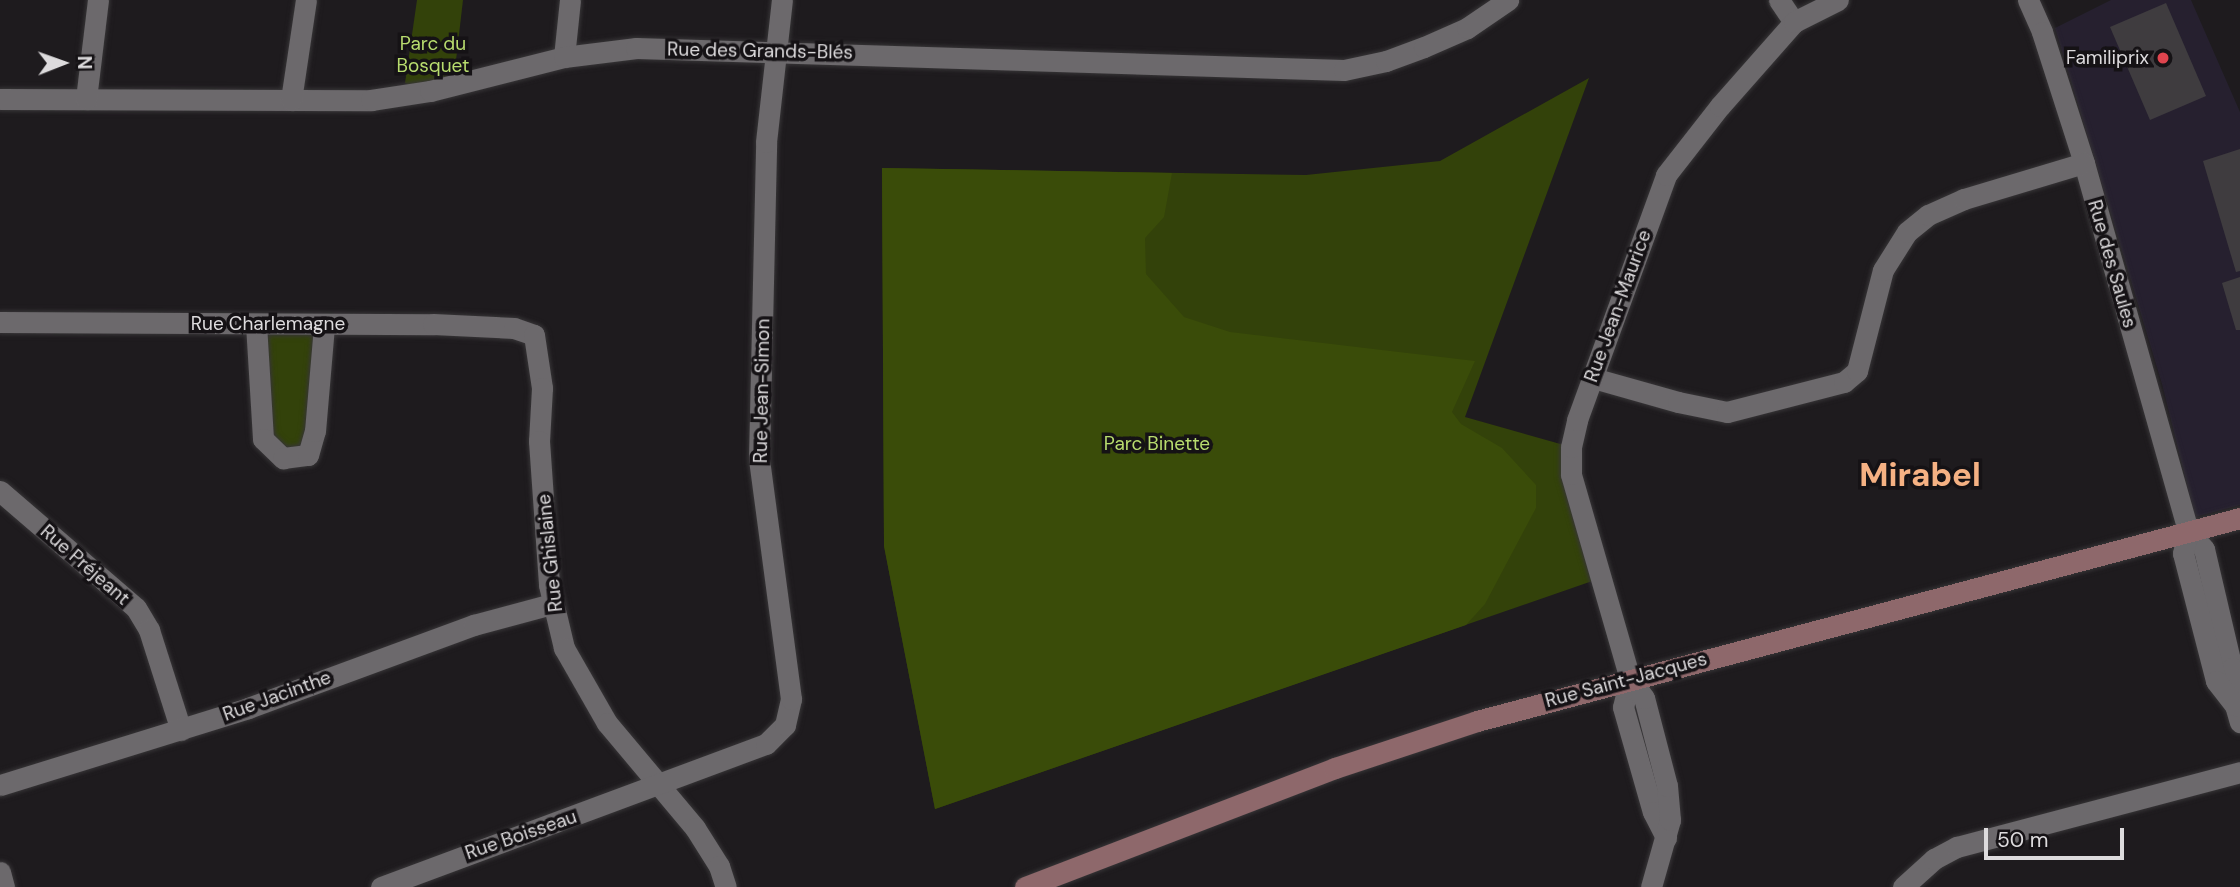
<!DOCTYPE html>
<html>
<head>
<meta charset="utf-8">
<style>
  body { margin:0 }
  #map { position:relative; width:2240px; height:887px; overflow:hidden; background:#1e1b1e; font-family:"DM Sans",sans-serif }
  div>[style] { position:absolute }
  .commercial>* { inset:0; background:#26202f }
  .green>* { inset:0; background:#33420a }
  .forest>* { inset:0; background:#3a4c09 }
  .building>* { inset:0; background:#3f3c3f }
  .roads { filter:drop-shadow(0 0 2px #373537) drop-shadow(0 0 2px #373537) }
  .street>* { height:21px; margin:-10.5px; padding:0 10.5px; transform-origin:10.5px; border-radius:10.5px; background:#6c696c }
  .secondary>* { height:21px; margin:-10.5px; padding:0 10.5px; transform-origin:10.5px; border-radius:10.5px; background:#8e686b }
  .dots>* { width:19px; height:19px; translate:-50% -50%; box-sizing:border-box; border:4px solid #151215; border-radius:50% }
  span { translate:-50% -50%; white-space:nowrap; text-align:center; line-height:1.15; -webkit-text-stroke:7px #151215; paint-order:stroke }
  .park-label { font-size:19px; color:#b8dc6e }
  .street-label { font-size:19px; color:#dddbdd }
  .poi-label { font-size:19px; color:#dddbdd }
  .right { translate:-100% -50%; text-align:right }
  .town-label { font-size:33px; color:#f5b183; font-weight:700 }
  .north { position:absolute; left:28px; top:28px; width:70px; height:70px; -webkit-text-stroke:5px #151215; paint-order:stroke; rotate:89deg; font-size:19px; font-weight:700; line-height:28px; text-align:center; color:#dddbdd }
  .north::after { content:''; display:block; margin:auto; width:24px; height:32px; background:#dddbdd; clip-path:polygon(50% 0,100% 100%,50% 72%,0 100%) }
  .scale { position:absolute; left:1984px; top:828px; width:140px; height:32px; box-sizing:border-box; border:4px solid #dddbdd; border-top:0; padding-left:9px; font-size:21px; line-height:24px; white-space:nowrap; color:#dddbdd; -webkit-text-stroke:5px #151215; paint-order:stroke }
</style>
</head>
<body>
<div id="map">
  <div class="commercial">
    <i style="clip-path:polygon(2111px 0,2191px 0,2240px 112px,2240px 505px,2195px 517px,2162px 384px,2055px 28px)"></i>
  </div>
  <div class="green">
    <i style="clip-path:polygon(417px 0,463px 0,455px 69px,430px 91px,405px 83px)"></i>
    <i style="clip-path:polygon(1589px 78px,1465px 417px,1571px 447px,1601px 578px,935px 809px,884px 546px,882px 168px,1306px 175px,1440px 161px)"></i>
    <i style="clip-path:polygon(256px 324px,324px 325px,308px 455px,263px 439px)"></i>
  </div>
  <div class="forest">
    <i style="clip-path:polygon(882px 168px,1172px 173px,1164px 217px,1145px 238px,1146px 274px,1184px 317px,1230px 332px,1475px 361px,1452px 412px,1461px 424px,1502px 448px,1536px 485px,1536px 508px,1485px 604px,1466px 625px,935px 809px,884px 546px)"></i>
  </div>
  <div class="building">
    <i style="clip-path:polygon(2166px 3px,2206px 96px,2150px 120px,2110px 27px)"></i>
    <i style="clip-path:polygon(2240px 149px,2240px 271px,2236px 272px,2203px 161px)"></i>
    <i style="clip-path:polygon(2240px 277px,2240px 330px,2236px 330px,2222px 283px)"></i>
  </div>
  <div class="roads">
    <div class="street">
      <i style="left:1779px;top:0;width:27px;rotate:56deg"></i>
      <i style="left:2028px;top:0;width:35px;rotate:66deg"></i>
      <i style="left:2042px;top:32px;width:138px;rotate:72.2deg"></i>
      <i style="left:2084px;top:163px;width:381px;rotate:74.2deg"></i>
      <i style="left:2188px;top:530px;width:25px;rotate:50deg"></i>
      <i style="left:2204px;top:549px;width:122px;rotate:76.8deg"></i>
      <i style="left:2232px;top:668px;width:37px;rotate:85deg"></i>
      <i style="left:2235px;top:705px;width:18px;rotate:74deg"></i>
      <i style="left:564px;top:57px;width:57px;rotate:-84deg"></i>
      <i style="left:0;top:99px;width:371px;rotate:0.2deg"></i>
      <i style="left:371px;top:100px;width:60px;rotate:-8.7deg"></i>
      <i style="left:430px;top:91px;width:138px;rotate:-14.2deg"></i>
      <i style="left:564px;top:57px;width:73px;rotate:-7.1deg"></i>
      <i style="left:636px;top:48px;width:708px;rotate:1.78deg"></i>
      <i style="left:1344px;top:70px;width:43px;rotate:-12.1deg"></i>
      <i style="left:1386px;top:61px;width:40px;rotate:-20.2deg"></i>
      <i style="left:1424px;top:47px;width:47px;rotate:-23.8deg"></i>
      <i style="left:1467px;top:28px;width:50px;rotate:-34.3deg"></i>
      <i style="left:86px;top:99px;width:100px;rotate:-83.1deg"></i>
      <i style="left:291px;top:100px;width:101px;rotate:-81.5deg"></i>
      <i style="left:0;top:322px;width:433px;rotate:0.3deg"></i>
      <i style="left:433px;top:324px;width:81px;rotate:2.8deg"></i>
      <i style="left:514px;top:328px;width:21px;rotate:19deg"></i>
      <i style="left:534px;top:335px;width:54px;rotate:81.4deg"></i>
      <i style="left:542px;top:388px;width:53px;rotate:93.2deg"></i>
      <i style="left:539px;top:441px;width:144px;rotate:86deg"></i>
      <i style="left:549px;top:585px;width:65px;rotate:76.6deg"></i>
      <i style="left:564px;top:648px;width:86px;rotate:60.2deg"></i>
      <i style="left:607px;top:723px;width:137px;rotate:50deg"></i>
      <i style="left:695px;top:828px;width:45px;rotate:57.7deg"></i>
      <i style="left:719px;top:866px;width:22px;rotate:72deg"></i>
      <i style="left:256px;top:324px;width:115px;rotate:86.5deg"></i>
      <i style="left:263px;top:439px;width:28px;rotate:44deg"></i>
      <i style="left:283px;top:458px;width:25px;rotate:-7deg"></i>
      <i style="left:308px;top:455px;width:25px;rotate:-74deg"></i>
      <i style="left:315px;top:431px;width:106px;rotate:-85.1deg"></i>
      <i style="left:1593px;top:378px;width:88px;rotate:15.8deg"></i>
      <i style="left:1678px;top:402px;width:50px;rotate:11.5deg"></i>
      <i style="left:1727px;top:412px;width:121px;rotate:-14.4deg"></i>
      <i style="left:1844px;top:382px;width:17px;rotate:-40deg"></i>
      <i style="left:1857px;top:371px;width:104px;rotate:-75.6deg"></i>
      <i style="left:1883px;top:270px;width:45px;rotate:-57.7deg"></i>
      <i style="left:1907px;top:232px;width:27px;rotate:-39deg"></i>
      <i style="left:1928px;top:215px;width:39px;rotate:-24deg"></i>
      <i style="left:1964px;top:199px;width:125px;rotate:-16.7deg"></i>
      <i style="left:0;top:491px;width:179px;rotate:40.7deg"></i>
      <i style="left:136px;top:608px;width:26px;rotate:59deg"></i>
      <i style="left:149px;top:630px;width:105px;rotate:72.3deg"></i>
      <i style="left:2188px;top:530px;width:24px;rotate:102deg"></i>
      <i style="left:2183px;top:553px;width:132px;rotate:75.5deg"></i>
      <i style="left:2216px;top:681px;width:31px;rotate:52deg"></i>
      <i style="left:1630px;top:679px;width:29px;rotate:104deg"></i>
      <i style="left:1623px;top:707px;width:109px;rotate:74.1deg"></i>
      <i style="left:1653px;top:812px;width:29px;rotate:63deg"></i>
      <i style="left:0;top:785px;width:260px;rotate:-17.2deg"></i>
      <i style="left:248px;top:708px;width:241px;rotate:-20.2deg"></i>
      <i style="left:474px;top:625px;width:81px;rotate:-15.1deg"></i>
      <i style="left:0;top:872px;width:16px;rotate:75deg"></i>
      <i style="left:381px;top:887px;width:411px;rotate:-20.4deg"></i>
      <i style="left:766px;top:744px;width:27px;rotate:-45deg"></i>
      <i style="left:785px;top:725px;width:27px;rotate:-77deg"></i>
      <i style="left:791px;top:699px;width:242px;rotate:-97.6deg"></i>
      <i style="left:759px;top:459px;width:317px;rotate:-88.7deg"></i>
      <i style="left:766px;top:142px;width:143px;rotate:-83.6deg"></i>
      <i style="left:1651px;top:887px;width:70px;rotate:-74.2deg"></i>
      <i style="left:1670px;top:820px;width:34px;rotate:-95deg"></i>
      <i style="left:1667px;top:786px;width:91px;rotate:-104.6deg"></i>
      <i style="left:1644px;top:698px;width:24px;rotate:-126deg"></i>
      <i style="left:1630px;top:679px;width:213px;rotate:-106.1deg"></i>
      <i style="left:1571px;top:474px;width:27px;rotate:-90deg"></i>
      <i style="left:1571px;top:447px;width:28px;rotate:-77deg"></i>
      <i style="left:1577px;top:420px;width:261px;rotate:-70deg"></i>
      <i style="left:1666px;top:175px;width:88px;rotate:-52deg"></i>
      <i style="left:1720px;top:106px;width:112px;rotate:-48.6deg"></i>
      <i style="left:1794px;top:22px;width:49px;rotate:-26.6deg"></i>
      <i style="left:1903px;top:887px;width:42px;rotate:-42.1deg"></i>
      <i style="left:1934px;top:859px;width:26px;rotate:-28deg"></i>
      <i style="left:1957px;top:847px;width:293px;rotate:-14.8deg"></i>
    </div>
    <div class="secondary">
      <i style="left:1025px;top:887px;width:332px;rotate:-21deg"></i>
      <i style="left:1335px;top:768px;width:150px;rotate:-18.3deg"></i>
      <i style="left:1477px;top:721px;width:790px;rotate:-14.9deg"></i>
    </div>
  </div>
  <div class="dots">
    <i style="left:2163px;top:58px;background:#e0444e"></i>
  </div>
  <div class="park-label">
    <span style="left:433px;top:55px">Parc du<br>Bosquet</span>
    <span style="left:1157px;top:444px">Parc Binette</span>
  </div>
  <div class="street-label">
    <span style="left:760px;top:51px;rotate:1deg">Rue des Grands-Blés</span>
    <span style="left:2112px;top:264px;rotate:74deg">Rue des Saules</span>
    <span style="left:1618px;top:306px;rotate:-70deg">Rue Jean-Maurice</span>
    <span style="left:268px;top:324px">Rue Charlemagne</span>
    <span style="left:762px;top:391px;rotate:-89deg">Rue Jean-Simon</span>
    <span style="left:550px;top:553px;rotate:-96deg">Rue Ghislaine</span>
    <span style="left:85px;top:565px;rotate:41deg">Rue Préjeant</span>
    <span style="left:1626px;top:680px;rotate:-15deg">Rue Saint-Jacques</span>
    <span style="left:277px;top:696px;rotate:-20deg">Rue Jacinthe</span>
    <span style="left:521px;top:835px;rotate:-19deg">Rue Boisseau</span>
  </div>
  <div class="poi-label">
    <span class="right" style="left:2149px;top:58px">Familiprix</span>
  </div>
  <div class="town-label">
    <span style="left:1920px;top:475px">Mirabel</span>
  </div>
  <div class="north">N</div>
  <div class="scale">50 m</div>
</div>
</body>
</html>
